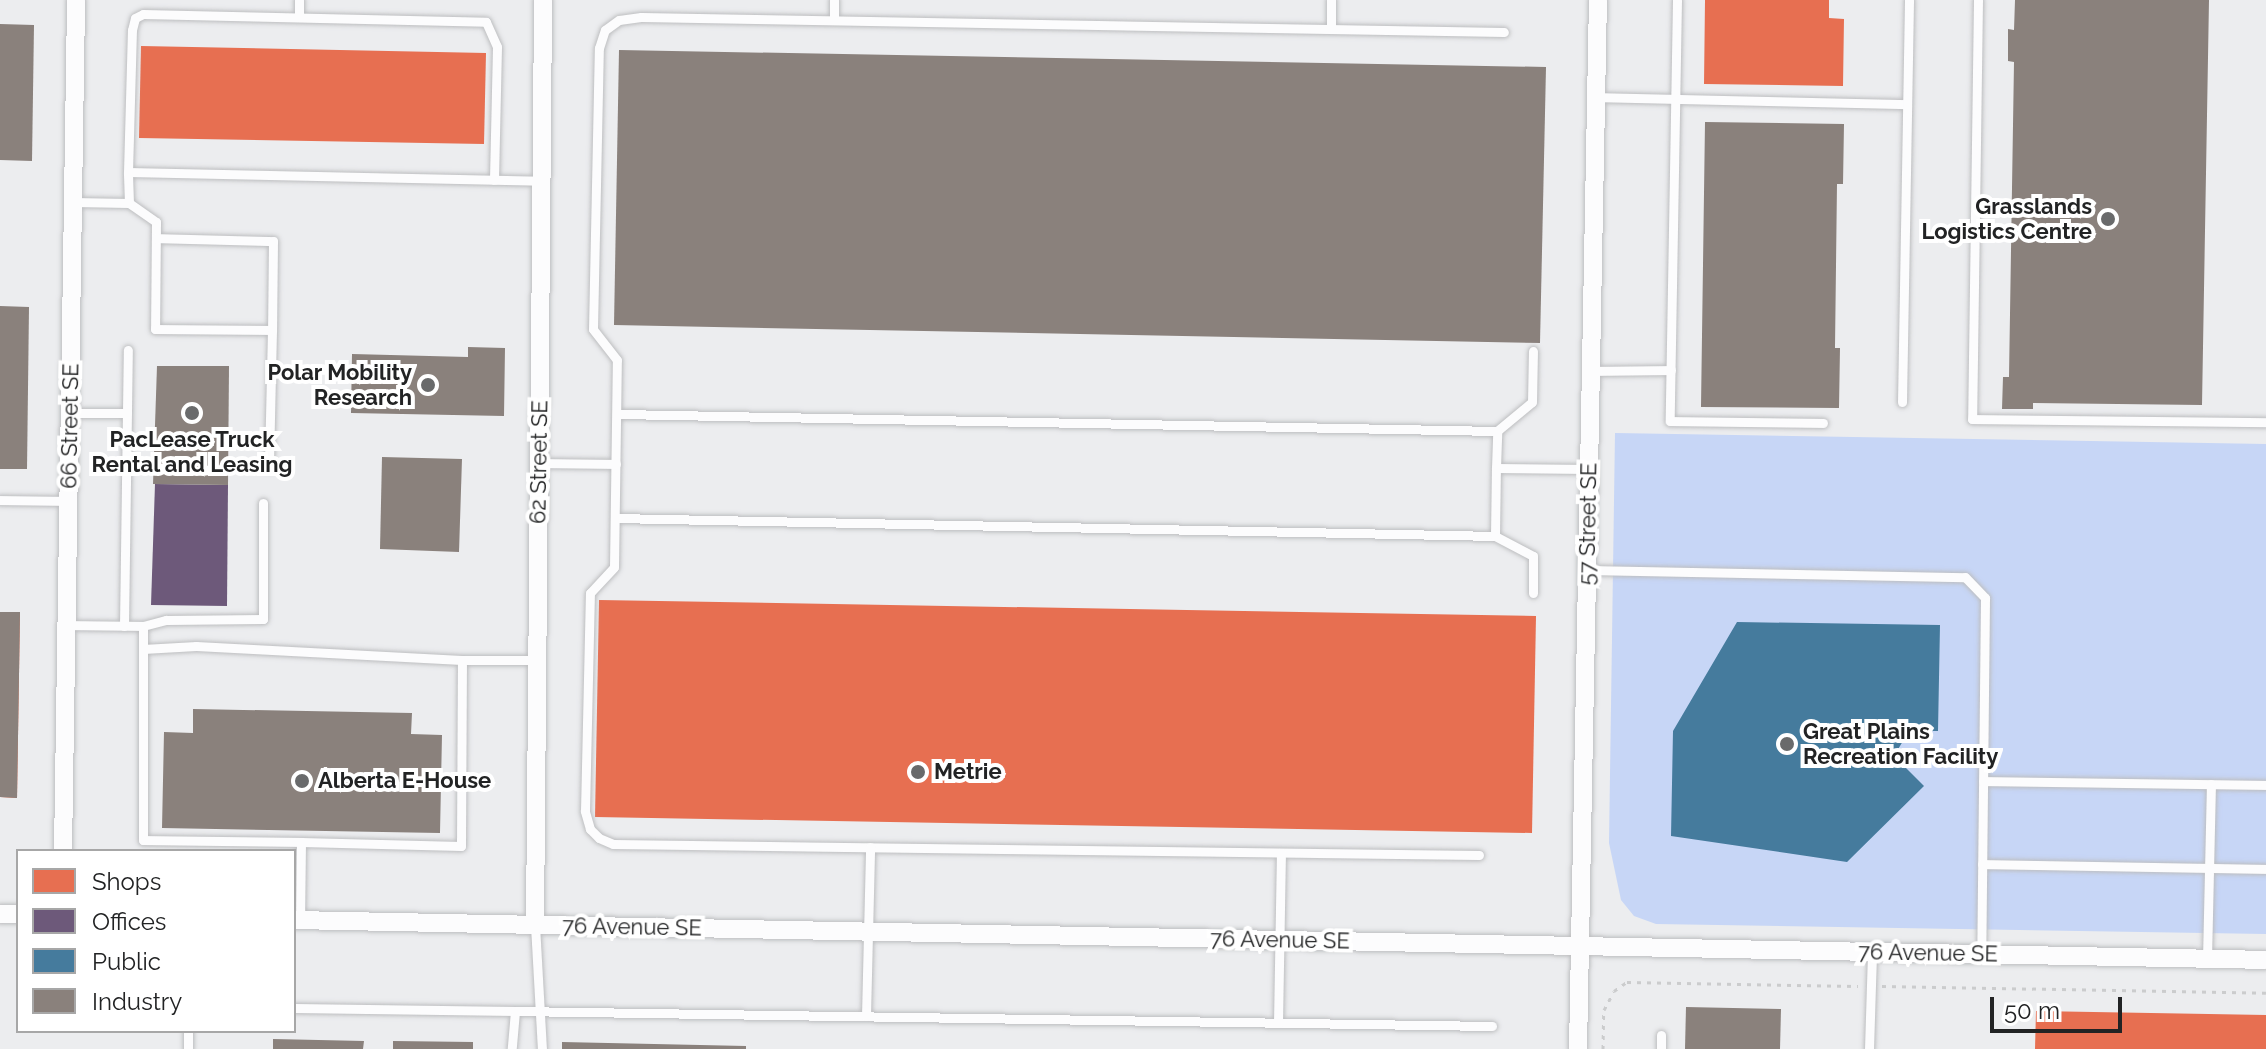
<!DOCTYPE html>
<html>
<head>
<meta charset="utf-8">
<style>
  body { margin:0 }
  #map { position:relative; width:2266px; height:1049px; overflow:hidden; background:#ecedef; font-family:Raleway,sans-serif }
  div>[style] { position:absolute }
  .green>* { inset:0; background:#c7d6f6 }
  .shops>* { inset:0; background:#e76f51 }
  .offices>* { inset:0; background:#6d597a }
  .public>* { inset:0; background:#457b9d }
  .industry>* { inset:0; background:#8a817c }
  .path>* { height:3px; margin-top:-1.5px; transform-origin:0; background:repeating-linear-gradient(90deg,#cbcccd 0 4px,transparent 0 10px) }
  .roads { filter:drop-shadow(0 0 2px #bdbec0) drop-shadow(0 0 2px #bdbec0) }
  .lane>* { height:9px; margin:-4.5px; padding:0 4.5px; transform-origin:4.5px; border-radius:4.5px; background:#fcfcfd }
  .street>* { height:18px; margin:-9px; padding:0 9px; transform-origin:9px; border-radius:9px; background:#fcfcfd }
  .dots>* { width:22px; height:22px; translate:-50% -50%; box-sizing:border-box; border:4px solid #fff; border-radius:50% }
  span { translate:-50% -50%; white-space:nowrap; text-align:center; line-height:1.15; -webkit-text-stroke:8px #fff; paint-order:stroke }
  .poi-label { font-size:22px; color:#222324; font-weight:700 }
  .right { translate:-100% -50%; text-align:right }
  .left { translate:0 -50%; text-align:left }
  .street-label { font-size:22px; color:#222324 }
  .legend { position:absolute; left:16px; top:849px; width:280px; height:184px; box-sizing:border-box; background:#fff; border:2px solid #a7a7a7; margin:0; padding:10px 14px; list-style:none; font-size:24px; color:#222324 }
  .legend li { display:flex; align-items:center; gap:16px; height:40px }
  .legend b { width:40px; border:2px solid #a7a7a7 }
  .scale { position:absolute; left:1990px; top:997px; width:132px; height:36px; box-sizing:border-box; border:4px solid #222324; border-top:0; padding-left:10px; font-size:24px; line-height:28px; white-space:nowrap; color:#222324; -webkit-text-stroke:6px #fff; paint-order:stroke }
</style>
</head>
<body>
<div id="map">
  <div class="green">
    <i style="clip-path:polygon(1615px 433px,2266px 444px,2266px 934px,1656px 924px,1634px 916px,1621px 900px,1609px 843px)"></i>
  </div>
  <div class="shops">
    <i style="clip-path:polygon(1705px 0,1829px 0,1829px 18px,1844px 19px,1843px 86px,1704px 84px)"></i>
    <i style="clip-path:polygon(141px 46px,486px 53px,484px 144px,139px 138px)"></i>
    <i style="clip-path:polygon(599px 600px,1536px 616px,1532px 833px,595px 817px)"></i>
    <i style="clip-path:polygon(0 612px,20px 612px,17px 798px,0 797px)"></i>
    <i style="clip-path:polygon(2036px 1011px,2266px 1015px,2266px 1049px,2035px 1049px)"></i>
  </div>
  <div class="offices">
    <i style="clip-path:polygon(155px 484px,228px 485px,227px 606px,151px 605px)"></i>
  </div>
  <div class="public">
    <i style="clip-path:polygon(1737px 622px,1940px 625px,1938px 731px,1909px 731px,1894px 756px,1924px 786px,1847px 862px,1671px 836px,1673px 731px)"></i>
  </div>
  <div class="industry">
    <i style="clip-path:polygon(2015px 0,2209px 0,2202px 405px,2033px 403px,2033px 409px,2002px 409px,2003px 377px,2009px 377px,2014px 62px,2008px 61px,2008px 29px,2014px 30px)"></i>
    <i style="clip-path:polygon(0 24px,34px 25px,32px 161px,0 160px)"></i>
    <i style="clip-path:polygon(619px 50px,1546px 67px,1540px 343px,614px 325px)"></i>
    <i style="clip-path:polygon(1705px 122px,1844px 124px,1843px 184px,1837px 184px,1835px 348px,1840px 348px,1839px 408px,1701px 407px)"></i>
    <i style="clip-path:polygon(0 306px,29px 307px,27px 469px,0 469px)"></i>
    <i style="clip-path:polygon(468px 347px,505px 348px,504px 416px,351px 413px,352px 354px,468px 357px)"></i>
    <i style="clip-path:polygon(157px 366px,229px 366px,228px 485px,153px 484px)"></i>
    <i style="clip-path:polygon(382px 457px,462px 459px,459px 552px,380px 549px)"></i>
    <i style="clip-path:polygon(0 612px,20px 612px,17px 798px,0 797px)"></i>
    <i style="clip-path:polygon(193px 709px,412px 713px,411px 734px,442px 735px,440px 833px,162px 828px,164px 732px,193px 733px)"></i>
    <i style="clip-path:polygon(1686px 1007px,1781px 1009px,1780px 1049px,1685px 1049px)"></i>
    <i style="clip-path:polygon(273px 1039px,364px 1041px,363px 1049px,273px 1049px)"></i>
    <i style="clip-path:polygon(393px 1041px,473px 1042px,473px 1049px,393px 1049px)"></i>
    <i style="clip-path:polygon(562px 1042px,746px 1046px,746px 1049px,562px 1049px)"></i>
  </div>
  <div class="path">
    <i style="left:1882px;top:986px;width:384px;rotate:1deg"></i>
    <i style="left:1603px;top:1049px;width:39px;rotate:-89deg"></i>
    <i style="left:1604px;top:1010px;width:21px;rotate:-62deg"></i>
    <i style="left:1614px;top:991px;width:16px;rotate:-35deg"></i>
    <i style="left:1627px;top:982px;width:231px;rotate:1deg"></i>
  </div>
  <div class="roads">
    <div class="lane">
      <i style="left:1677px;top:0;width:421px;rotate:91deg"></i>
      <i style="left:1670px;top:421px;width:153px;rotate:0.7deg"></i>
      <i style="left:1978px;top:0;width:419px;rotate:90.8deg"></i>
      <i style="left:1972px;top:419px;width:294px;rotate:0.6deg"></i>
      <i style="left:299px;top:17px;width:17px;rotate:-90deg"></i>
      <i style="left:834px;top:20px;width:20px;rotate:-90deg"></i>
      <i style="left:1331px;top:29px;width:29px;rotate:-90deg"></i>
      <i style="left:1596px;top:97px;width:310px;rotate:1.3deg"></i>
      <i style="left:128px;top:172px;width:142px;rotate:-88.4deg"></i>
      <i style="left:132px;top:30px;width:12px;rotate:-76deg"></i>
      <i style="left:135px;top:18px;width:9px;rotate:-27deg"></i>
      <i style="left:143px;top:14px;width:343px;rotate:1.3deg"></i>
      <i style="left:486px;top:22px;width:27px;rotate:66deg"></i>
      <i style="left:497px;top:47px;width:133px;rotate:91.3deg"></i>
      <i style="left:73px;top:202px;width:56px;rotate:1deg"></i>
      <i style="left:129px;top:203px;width:31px;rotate:-92deg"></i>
      <i style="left:128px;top:172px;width:413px;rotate:1.2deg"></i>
      <i style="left:129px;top:203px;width:33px;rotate:35deg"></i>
      <i style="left:156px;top:222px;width:107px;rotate:90.5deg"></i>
      <i style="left:155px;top:329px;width:117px;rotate:0.5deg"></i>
      <i style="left:272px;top:330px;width:137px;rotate:91.3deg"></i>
      <i style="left:156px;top:238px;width:117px;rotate:1.5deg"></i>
      <i style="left:273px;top:241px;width:89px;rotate:90.6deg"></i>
      <i style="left:1591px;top:371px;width:80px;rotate:-0.7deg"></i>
      <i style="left:1902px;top:402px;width:402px;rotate:-89deg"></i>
      <i style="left:70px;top:413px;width:57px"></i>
      <i style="left:1497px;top:431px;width:45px;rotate:-39.6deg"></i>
      <i style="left:1532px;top:402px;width:51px;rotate:-88.9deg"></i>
      <i style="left:539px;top:463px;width:77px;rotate:0.7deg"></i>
      <i style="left:1496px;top:468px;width:93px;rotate:0.6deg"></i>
      <i style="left:0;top:500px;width:68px;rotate:0.8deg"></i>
      <i style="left:615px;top:518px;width:880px;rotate:1.17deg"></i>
      <i style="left:1495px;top:536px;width:68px;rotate:-89.2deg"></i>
      <i style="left:1496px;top:468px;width:37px;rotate:-88deg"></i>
      <i style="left:1497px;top:431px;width:880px;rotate:-178.89deg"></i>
      <i style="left:1495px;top:536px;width:43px;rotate:27.8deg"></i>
      <i style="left:1533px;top:556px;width:37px;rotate:90deg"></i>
      <i style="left:1587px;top:570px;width:378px;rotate:1.1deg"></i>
      <i style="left:1965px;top:577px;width:29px;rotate:46deg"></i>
      <i style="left:1985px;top:598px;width:356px;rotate:90.6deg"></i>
      <i style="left:66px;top:625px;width:77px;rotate:0.7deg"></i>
      <i style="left:143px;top:626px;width:214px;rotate:90deg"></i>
      <i style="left:143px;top:840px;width:158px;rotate:0.7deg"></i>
      <i style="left:301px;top:842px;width:78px;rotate:90.7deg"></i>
      <i style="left:124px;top:626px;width:276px;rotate:-89.2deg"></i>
      <i style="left:143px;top:626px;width:24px;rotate:-15deg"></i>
      <i style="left:166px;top:620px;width:97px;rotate:-0.6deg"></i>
      <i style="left:263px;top:619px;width:116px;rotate:-90deg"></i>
      <i style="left:143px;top:649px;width:53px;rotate:-3.2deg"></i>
      <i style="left:196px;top:646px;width:266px;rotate:3deg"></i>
      <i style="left:1983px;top:781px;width:283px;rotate:0.8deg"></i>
      <i style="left:301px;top:842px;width:160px;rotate:1.4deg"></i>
      <i style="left:461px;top:846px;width:186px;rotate:-89.7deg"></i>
      <i style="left:462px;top:660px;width:75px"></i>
      <i style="left:1479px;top:855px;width:866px;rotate:-179.27deg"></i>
      <i style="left:613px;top:844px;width:15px;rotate:-157deg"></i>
      <i style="left:599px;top:838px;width:13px;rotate:-135deg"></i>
      <i style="left:590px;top:829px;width:19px;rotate:-106deg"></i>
      <i style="left:585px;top:811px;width:218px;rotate:-88.7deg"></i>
      <i style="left:590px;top:593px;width:35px;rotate:-47deg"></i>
      <i style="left:614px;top:567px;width:207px;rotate:-89.2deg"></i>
      <i style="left:617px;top:360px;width:39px;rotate:-128deg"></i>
      <i style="left:593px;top:329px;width:281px;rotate:-88.8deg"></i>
      <i style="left:599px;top:48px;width:19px;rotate:-72deg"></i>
      <i style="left:605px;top:30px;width:17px;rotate:-36deg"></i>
      <i style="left:619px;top:20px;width:22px;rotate:-8deg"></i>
      <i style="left:641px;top:17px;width:863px;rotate:1deg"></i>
      <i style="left:1982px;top:864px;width:284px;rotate:1deg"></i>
      <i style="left:535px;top:925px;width:124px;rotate:86.8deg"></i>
      <i style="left:2207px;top:959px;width:175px;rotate:-88.7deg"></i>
      <i style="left:294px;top:1008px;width:221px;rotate:0.8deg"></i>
      <i style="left:515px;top:1011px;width:38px;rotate:95deg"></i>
      <i style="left:515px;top:1011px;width:977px;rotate:0.88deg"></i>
      <i style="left:866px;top:1016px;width:169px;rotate:-88.6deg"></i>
      <i style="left:1278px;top:1023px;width:170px;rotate:-89deg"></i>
      <i style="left:188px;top:1031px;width:18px;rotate:90deg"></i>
      <i style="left:1661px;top:1049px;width:14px;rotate:-90deg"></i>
      <i style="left:1869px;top:1049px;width:97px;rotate:-88.2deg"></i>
    </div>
    <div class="street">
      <i style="left:63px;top:851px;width:851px;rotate:-89.12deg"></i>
      <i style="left:0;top:914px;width:18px"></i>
      <i style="left:294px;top:920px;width:1972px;rotate:1.16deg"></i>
      <i style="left:535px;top:925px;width:925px;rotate:-89.5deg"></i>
      <i style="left:1578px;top:1049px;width:1049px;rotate:-88.91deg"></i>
    </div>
  </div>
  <div class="dots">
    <i style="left:2108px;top:219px;background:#696a6b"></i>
    <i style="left:428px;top:385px;background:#696a6b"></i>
    <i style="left:192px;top:413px;background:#696a6b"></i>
    <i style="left:1787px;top:744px;background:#696a6b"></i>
    <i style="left:918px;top:772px;background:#696a6b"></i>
    <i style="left:302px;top:781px;background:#696a6b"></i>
  </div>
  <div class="poi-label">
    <span class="right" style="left:2092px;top:219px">Grasslands<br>Logistics Centre</span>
    <span class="right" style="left:412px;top:385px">Polar Mobility<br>Research</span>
    <span style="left:192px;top:452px">PacLease Truck<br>Rental and Leasing</span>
    <span class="left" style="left:1803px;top:744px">Great Plains<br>Recreation Facility</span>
    <span class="left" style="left:934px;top:772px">Metrie</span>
    <span class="left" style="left:318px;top:781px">Alberta E-House</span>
  </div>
  <div class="street-label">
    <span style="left:70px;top:426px;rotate:-89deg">66 Street SE</span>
    <span style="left:539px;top:462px;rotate:-89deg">62 Street SE</span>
    <span style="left:1588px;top:524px;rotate:-89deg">57 Street SE</span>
    <span style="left:632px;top:927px;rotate:1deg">76 Avenue SE</span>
    <span style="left:1280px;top:940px;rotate:1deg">76 Avenue SE</span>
    <span style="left:1928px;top:953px;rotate:1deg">76 Avenue SE</span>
  </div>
  <ul class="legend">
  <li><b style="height:22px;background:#e76f51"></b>Shops</li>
  <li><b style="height:22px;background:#6d597a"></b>Offices</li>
  <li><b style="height:22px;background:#457b9d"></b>Public</li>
  <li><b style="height:22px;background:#8a817c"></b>Industry</li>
  </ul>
  <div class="scale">50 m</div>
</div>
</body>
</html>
